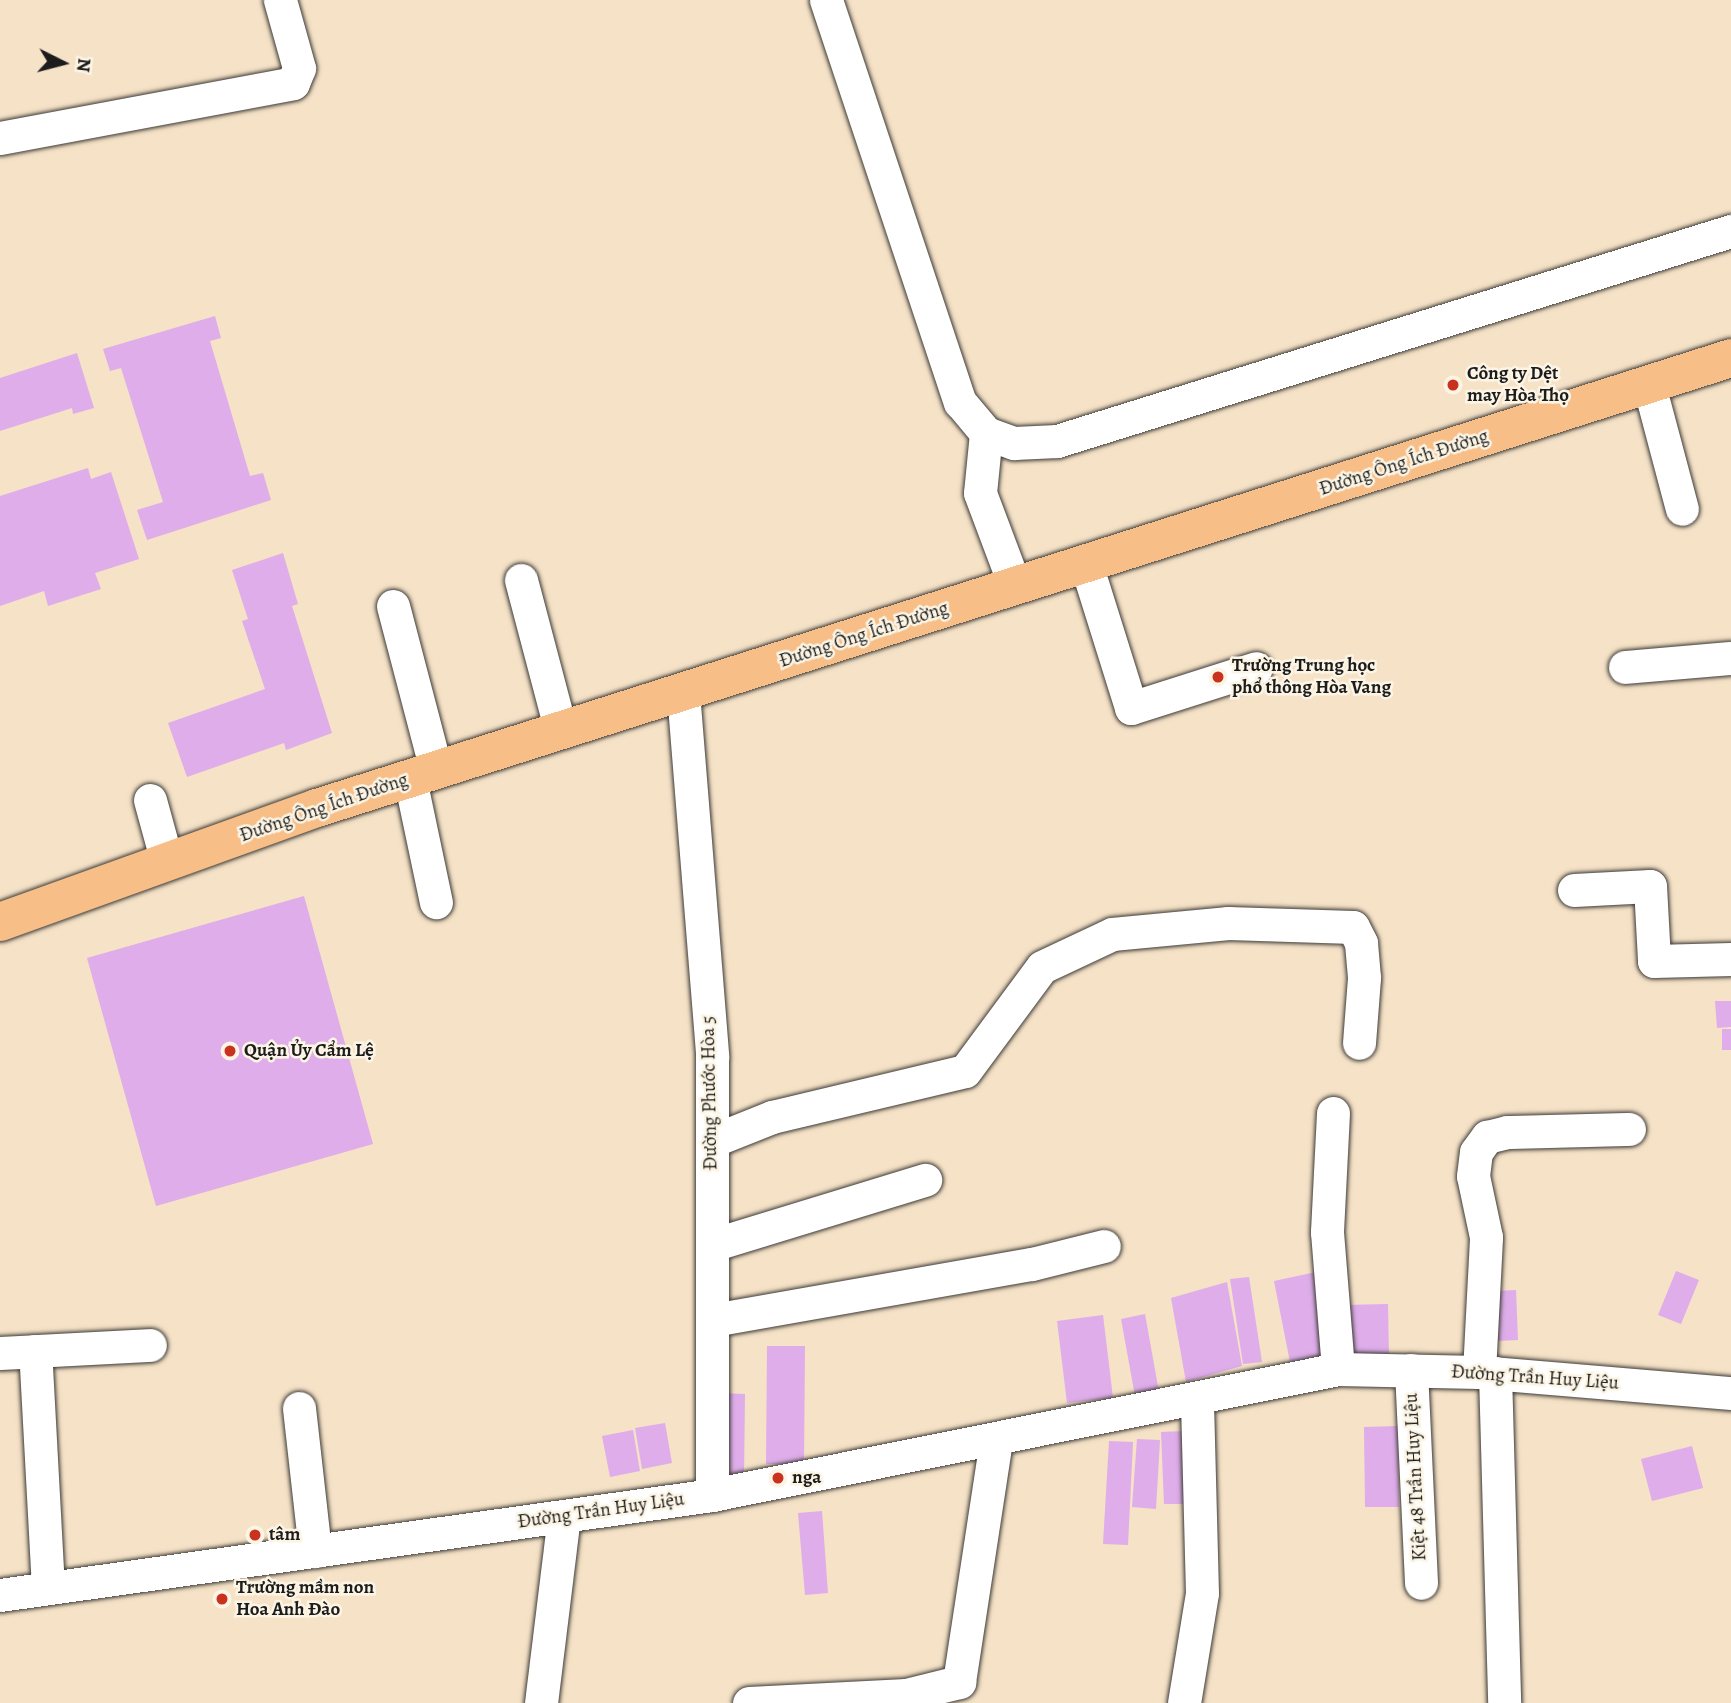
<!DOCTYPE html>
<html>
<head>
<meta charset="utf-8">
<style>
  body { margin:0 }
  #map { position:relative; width:1731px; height:1703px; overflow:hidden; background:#f5e2c7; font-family:Alegreya,serif }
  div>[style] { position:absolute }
  .building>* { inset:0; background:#deadea }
  .roads { filter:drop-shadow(0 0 2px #3d3a36) drop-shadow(0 0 2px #3d3a36) }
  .minor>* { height:33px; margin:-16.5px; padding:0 16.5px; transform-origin:16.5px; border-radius:16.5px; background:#fff }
  .major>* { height:38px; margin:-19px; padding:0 19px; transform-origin:19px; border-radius:19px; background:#f7be87 }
  .dots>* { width:19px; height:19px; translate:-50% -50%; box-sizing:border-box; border:4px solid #fcf5e5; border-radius:50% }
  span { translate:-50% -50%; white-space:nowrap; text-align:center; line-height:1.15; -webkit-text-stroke:5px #fcf5e5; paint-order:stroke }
  .poi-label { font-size:19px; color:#1c1c1c; font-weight:700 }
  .left { translate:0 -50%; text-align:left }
  .street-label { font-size:19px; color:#1c1c1c }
  .north { position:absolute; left:28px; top:28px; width:70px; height:70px; -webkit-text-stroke:5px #fcf5e5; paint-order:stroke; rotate:96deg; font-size:19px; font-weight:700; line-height:28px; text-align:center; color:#1c1c1c }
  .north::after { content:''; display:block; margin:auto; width:24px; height:32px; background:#1c1c1c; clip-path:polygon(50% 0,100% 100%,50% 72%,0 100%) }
</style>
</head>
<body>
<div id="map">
  <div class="building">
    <i style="clip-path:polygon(215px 316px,221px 338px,210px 341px,250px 476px,263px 473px,271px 500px,147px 540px,137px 510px,163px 502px,121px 368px,110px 371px,103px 349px)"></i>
    <i style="clip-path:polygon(77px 353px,94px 408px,73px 414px,72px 408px,0 431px,0 378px)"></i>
    <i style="clip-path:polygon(88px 468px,91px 479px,111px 472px,139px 559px,95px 573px,101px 589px,48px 606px,44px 591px,0 606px,0 496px)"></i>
    <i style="clip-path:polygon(283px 553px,298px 604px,292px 606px,332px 733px,286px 750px,284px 743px,187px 777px,168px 723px,265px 689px,242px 621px,248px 619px,232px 570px)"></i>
    <i style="clip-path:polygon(304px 896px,373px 1144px,156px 1206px,87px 958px)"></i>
    <i style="clip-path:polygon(1715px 1001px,1731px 1001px,1731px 1027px,1717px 1028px)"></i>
    <i style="clip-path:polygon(1722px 1029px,1731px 1029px,1731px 1050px,1722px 1050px)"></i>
    <i style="clip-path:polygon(1676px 1271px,1699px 1280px,1681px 1324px,1658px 1315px)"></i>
    <i style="clip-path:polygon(1316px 1272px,1333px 1353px,1290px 1362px,1274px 1281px)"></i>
    <i style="clip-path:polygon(1249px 1277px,1262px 1362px,1243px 1364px,1230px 1279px)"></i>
    <i style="clip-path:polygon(1227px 1282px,1242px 1366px,1186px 1382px,1171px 1298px)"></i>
    <i style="clip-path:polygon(1516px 1290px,1518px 1340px,1497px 1341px,1495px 1291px)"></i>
    <i style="clip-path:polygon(1388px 1304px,1389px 1356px,1346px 1357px,1344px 1305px)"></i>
    <i style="clip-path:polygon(1145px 1314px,1159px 1392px,1135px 1396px,1121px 1319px)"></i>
    <i style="clip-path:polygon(1103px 1315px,1113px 1398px,1067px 1403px,1057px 1321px)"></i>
    <i style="clip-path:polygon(767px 1346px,805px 1346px,804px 1464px,766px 1464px)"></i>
    <i style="clip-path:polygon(717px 1393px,745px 1394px,744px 1479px,716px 1479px)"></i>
    <i style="clip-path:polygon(665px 1423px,672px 1463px,642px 1469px,635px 1428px)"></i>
    <i style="clip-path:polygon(1398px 1426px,1399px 1507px,1365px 1507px,1364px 1427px)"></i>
    <i style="clip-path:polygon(633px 1430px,640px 1471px,610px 1477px,602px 1436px)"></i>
    <i style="clip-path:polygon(1185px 1431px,1187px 1504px,1164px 1504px,1161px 1432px)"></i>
    <i style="clip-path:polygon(1137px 1439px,1160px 1440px,1156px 1509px,1132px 1507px)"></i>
    <i style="clip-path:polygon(1109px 1441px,1133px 1442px,1128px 1545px,1103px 1544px)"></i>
    <i style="clip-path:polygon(1692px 1446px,1703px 1488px,1652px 1501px,1641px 1459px)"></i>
    <i style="clip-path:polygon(822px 1511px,828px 1593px,805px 1595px,798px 1513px)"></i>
  </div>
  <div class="roads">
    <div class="minor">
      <i style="left:826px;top:0;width:424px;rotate:71.6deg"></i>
      <i style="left:960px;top:402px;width:40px;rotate:50deg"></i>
      <i style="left:986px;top:433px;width:30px;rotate:20deg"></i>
      <i style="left:1014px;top:443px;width:43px;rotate:-2.7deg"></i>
      <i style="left:1057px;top:441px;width:706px;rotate:-17.31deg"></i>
      <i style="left:0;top:138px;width:298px;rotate:-10.6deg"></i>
      <i style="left:293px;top:83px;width:16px;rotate:-68deg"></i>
      <i style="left:299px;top:68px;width:71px;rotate:-105.6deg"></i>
      <i style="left:1649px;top:385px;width:128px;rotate:75.1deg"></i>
      <i style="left:986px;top:433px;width:60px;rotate:95.7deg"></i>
      <i style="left:980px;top:493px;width:99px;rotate:69.4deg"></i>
      <i style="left:1086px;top:564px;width:151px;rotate:72.6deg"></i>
      <i style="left:1131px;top:708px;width:131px;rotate:-17.7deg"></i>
      <i style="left:521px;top:580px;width:156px;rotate:75.2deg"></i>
      <i style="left:393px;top:606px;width:170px;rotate:75.3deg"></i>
      <i style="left:1625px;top:667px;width:106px;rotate:-4.9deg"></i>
      <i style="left:683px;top:692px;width:365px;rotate:85.4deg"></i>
      <i style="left:712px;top:1056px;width:439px;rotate:90deg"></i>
      <i style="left:410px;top:779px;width:126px;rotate:78.1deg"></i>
      <i style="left:150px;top:800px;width:64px;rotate:74.7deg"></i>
      <i style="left:1574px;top:890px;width:76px;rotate:-3deg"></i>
      <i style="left:1650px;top:886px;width:75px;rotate:86.9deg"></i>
      <i style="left:1654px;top:961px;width:77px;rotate:-1.5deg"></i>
      <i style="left:1333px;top:1113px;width:119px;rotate:92.9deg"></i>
      <i style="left:1327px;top:1232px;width:137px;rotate:85.4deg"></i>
      <i style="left:712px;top:1141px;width:65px;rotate:-21.8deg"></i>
      <i style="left:772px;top:1117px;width:198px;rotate:-13.4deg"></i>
      <i style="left:965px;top:1071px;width:129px;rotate:-53.5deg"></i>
      <i style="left:1042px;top:967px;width:77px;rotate:-25.2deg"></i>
      <i style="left:1112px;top:934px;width:117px;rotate:-5.4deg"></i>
      <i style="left:1228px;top:923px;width:125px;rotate:1.8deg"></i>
      <i style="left:1353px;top:927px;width:18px;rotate:63deg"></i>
      <i style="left:1361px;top:943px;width:35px;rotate:85deg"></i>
      <i style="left:1364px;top:978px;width:65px;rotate:94.4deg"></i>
      <i style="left:712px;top:1245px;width:223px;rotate:-17deg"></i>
      <i style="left:713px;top:1320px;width:324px;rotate:-10deg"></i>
      <i style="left:1032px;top:1264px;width:74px;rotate:-14deg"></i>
      <i style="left:0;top:1353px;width:35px;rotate:-3deg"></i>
      <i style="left:1411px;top:1370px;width:213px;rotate:87.3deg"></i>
      <i style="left:1479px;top:1372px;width:135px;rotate:-87deg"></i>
      <i style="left:1486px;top:1237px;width:62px;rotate:-102deg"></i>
      <i style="left:1473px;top:1176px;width:24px;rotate:-83deg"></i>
      <i style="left:1476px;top:1152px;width:19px;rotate:-54deg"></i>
      <i style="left:1487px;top:1137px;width:21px;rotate:-14deg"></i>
      <i style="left:1507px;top:1132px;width:122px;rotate:-1.4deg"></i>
      <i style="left:1495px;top:1373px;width:330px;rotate:88.4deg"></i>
      <i style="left:299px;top:1408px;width:144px;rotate:83.6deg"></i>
      <i style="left:48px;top:1588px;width:237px;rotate:-93.1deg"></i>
      <i style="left:35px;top:1351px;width:115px;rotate:-3deg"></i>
      <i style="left:0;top:1595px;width:719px;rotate:-7.99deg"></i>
      <i style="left:712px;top:1495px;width:639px;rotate:-11.38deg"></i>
      <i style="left:1338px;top:1369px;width:141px;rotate:1.2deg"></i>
      <i style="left:1479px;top:1372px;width:253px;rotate:4.8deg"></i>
      <i style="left:541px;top:1703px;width:187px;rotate:-83deg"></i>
      <i style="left:749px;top:1703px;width:157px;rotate:-2.9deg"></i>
      <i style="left:906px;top:1695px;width:55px;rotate:-13.8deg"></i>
      <i style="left:959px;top:1682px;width:246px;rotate:-81.3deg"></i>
      <i style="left:1184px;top:1703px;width:111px;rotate:-80.7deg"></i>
      <i style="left:1202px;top:1593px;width:195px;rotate:-91.5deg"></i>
    </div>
    <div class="major">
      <i style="left:0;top:922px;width:337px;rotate:-19.8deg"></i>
      <i style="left:317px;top:808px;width:1484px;rotate:-17.65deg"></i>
    </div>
  </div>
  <div class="dots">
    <i style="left:1453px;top:385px;background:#c8321e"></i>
    <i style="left:1218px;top:677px;background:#c8321e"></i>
    <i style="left:230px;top:1051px;background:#c8321e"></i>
    <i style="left:778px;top:1478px;background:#c8321e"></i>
    <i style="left:255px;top:1535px;background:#c8321e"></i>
    <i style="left:222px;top:1599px;background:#c8321e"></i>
  </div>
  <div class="poi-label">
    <span class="left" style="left:1467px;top:385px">Công ty Dệt<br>may Hòa Thọ</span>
    <span class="left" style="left:1232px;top:677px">Trường Trung học<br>phổ thông Hòa Vang</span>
    <span class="left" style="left:244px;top:1051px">Quận Ủy Cẩm Lệ</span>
    <span class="left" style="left:792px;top:1478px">nga</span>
    <span class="left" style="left:269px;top:1535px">tâm</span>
    <span class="left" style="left:236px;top:1599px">Trường mầm non<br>Hoa Anh Đào</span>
  </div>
  <div class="street-label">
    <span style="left:1404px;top:463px;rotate:-18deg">Đường Ông Ích Đường</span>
    <span style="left:864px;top:635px;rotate:-18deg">Đường Ông Ích Đường</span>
    <span style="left:324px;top:808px;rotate:-19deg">Đường Ông Ích Đường</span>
    <span style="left:710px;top:1093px;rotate:-91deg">Đường Phước Hòa 5</span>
    <span style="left:1535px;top:1378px;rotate:4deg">Đường Trần Huy Liệu</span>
    <span style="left:1416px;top:1477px;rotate:-93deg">Kiệt 48 Trần Huy Liệu</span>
    <span style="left:601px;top:1511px;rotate:-8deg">Đường Trần Huy Liệu</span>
  </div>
  <div class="north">N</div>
</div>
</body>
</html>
